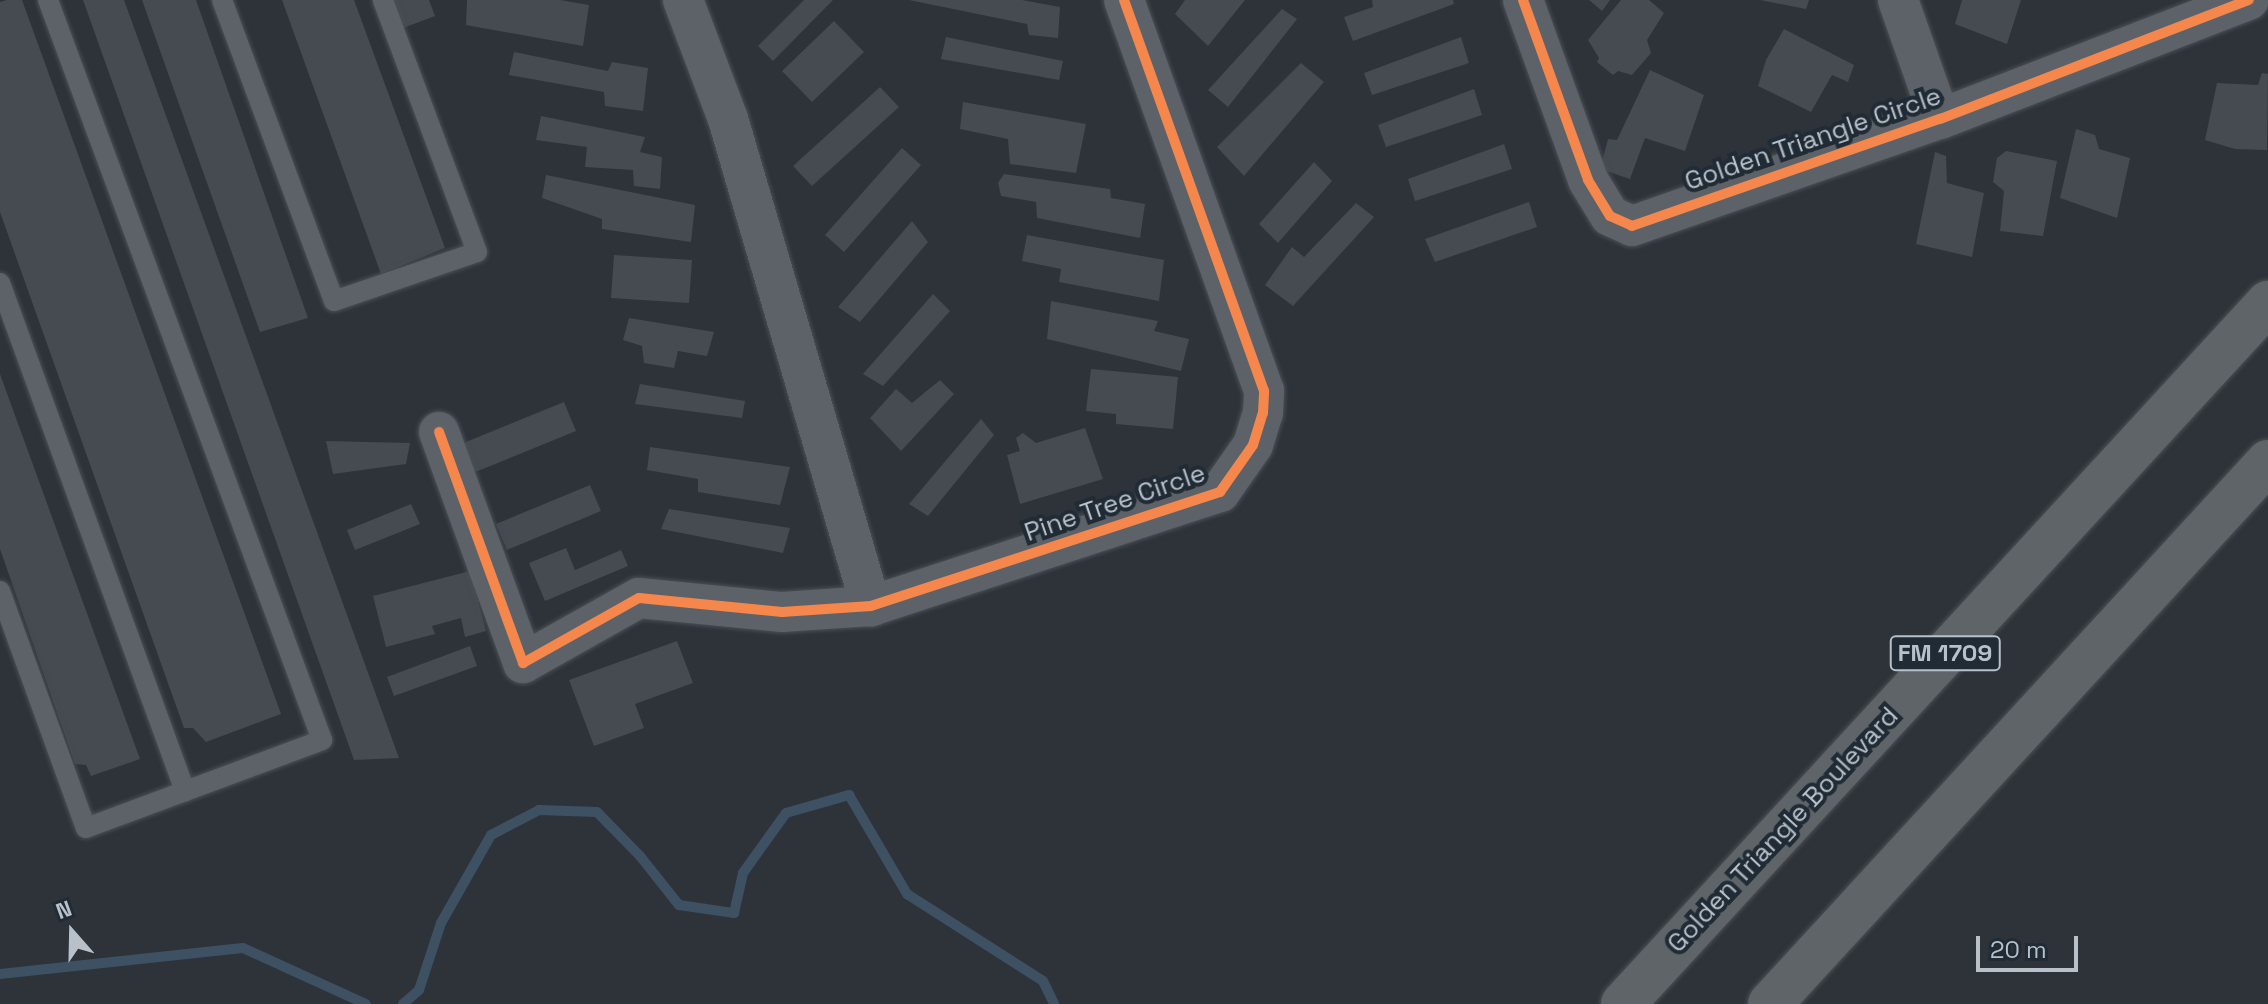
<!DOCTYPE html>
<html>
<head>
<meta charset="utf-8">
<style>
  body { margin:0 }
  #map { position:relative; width:2268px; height:1004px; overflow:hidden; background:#2d3339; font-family:"Space Grotesk",sans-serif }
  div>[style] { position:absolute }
  .stream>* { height:10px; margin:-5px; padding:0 5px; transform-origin:5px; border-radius:5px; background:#3d5163 }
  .building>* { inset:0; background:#454b50 }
  .roads { filter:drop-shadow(0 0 2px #4b4f54) drop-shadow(0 0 2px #4b4f54) }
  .lane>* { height:20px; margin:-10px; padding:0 10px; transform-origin:10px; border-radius:10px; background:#5d6268 }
  .street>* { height:40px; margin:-20px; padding:0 20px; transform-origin:20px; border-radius:20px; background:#5d6268 }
  .primary>* { height:44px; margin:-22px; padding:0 22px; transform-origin:22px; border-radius:22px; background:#5f6469 }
  .cycleway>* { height:10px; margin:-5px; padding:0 5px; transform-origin:5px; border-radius:5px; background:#f5874c }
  span { translate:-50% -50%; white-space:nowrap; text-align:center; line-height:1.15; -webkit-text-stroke:8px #202b35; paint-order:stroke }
  .shield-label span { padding:2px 6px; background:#202b35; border:2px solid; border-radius:6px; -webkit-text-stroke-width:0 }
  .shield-label { font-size:24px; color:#b8c1ca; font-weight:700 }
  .street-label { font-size:26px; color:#b8c1ca }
  .north { position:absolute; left:32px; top:892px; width:80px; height:80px; -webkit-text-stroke:6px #202b35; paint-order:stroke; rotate:340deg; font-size:22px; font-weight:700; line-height:32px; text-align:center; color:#b8c1ca }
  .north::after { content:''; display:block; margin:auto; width:28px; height:36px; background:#b8c1ca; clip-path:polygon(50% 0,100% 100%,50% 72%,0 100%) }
  .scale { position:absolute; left:1976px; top:936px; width:102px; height:36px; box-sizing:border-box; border:4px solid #b8c1ca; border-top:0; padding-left:10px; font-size:24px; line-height:28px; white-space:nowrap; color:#b8c1ca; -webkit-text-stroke:6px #202b35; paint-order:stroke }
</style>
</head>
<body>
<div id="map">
  <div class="stream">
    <i style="left:0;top:974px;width:244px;rotate:-6.1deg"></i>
    <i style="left:243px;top:948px;width:135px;rotate:24.5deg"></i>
    <i style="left:403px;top:1004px;width:21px;rotate:-41deg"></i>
    <i style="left:419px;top:990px;width:71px;rotate:-71.8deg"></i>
    <i style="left:441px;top:923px;width:101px;rotate:-60.4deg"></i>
    <i style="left:491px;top:835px;width:54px;rotate:-27.5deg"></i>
    <i style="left:539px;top:810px;width:58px;rotate:2deg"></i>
    <i style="left:597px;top:812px;width:62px;rotate:45.7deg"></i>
    <i style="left:640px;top:856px;width:63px;rotate:51.5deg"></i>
    <i style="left:679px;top:905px;width:56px;rotate:8.3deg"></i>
    <i style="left:734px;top:913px;width:41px;rotate:-77.3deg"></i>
    <i style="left:743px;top:873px;width:74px;rotate:-54.4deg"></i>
    <i style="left:786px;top:813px;width:66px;rotate:-15.9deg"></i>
    <i style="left:849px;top:795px;width:115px;rotate:59.6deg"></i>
    <i style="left:907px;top:894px;width:161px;rotate:32.6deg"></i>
    <i style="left:1043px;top:981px;width:25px;rotate:64deg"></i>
  </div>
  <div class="building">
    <i style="clip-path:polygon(7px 0,22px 0,281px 714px,206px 742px,193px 728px,184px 728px,0 212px,0 2px)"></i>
    <i style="clip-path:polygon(83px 0,124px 0,399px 758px,354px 760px)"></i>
    <i style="clip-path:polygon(142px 0,196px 0,308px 318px,260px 332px)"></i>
    <i style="clip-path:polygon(282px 0,354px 0,445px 248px,381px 274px)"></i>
    <i style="clip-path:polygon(386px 0,429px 0,435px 16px,398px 30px)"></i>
    <i style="clip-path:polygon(467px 0,560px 0,589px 5px,583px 46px,466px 25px)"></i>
    <i style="clip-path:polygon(804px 0,833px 0,773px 61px,758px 46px)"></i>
    <i style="clip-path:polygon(909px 0,1022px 0,1060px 7px,1058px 38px,1029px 35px,1027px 24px)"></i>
    <i style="clip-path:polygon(1185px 0,1245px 0,1208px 46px,1175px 14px)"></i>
    <i style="clip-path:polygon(1372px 0,1453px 0,1454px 4px,1353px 41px,1344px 17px,1373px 7px)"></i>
    <i style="clip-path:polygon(1589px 0,1610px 0,1602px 11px)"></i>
    <i style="clip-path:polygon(1621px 0,1649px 0,1664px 13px,1647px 40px,1651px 53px,1632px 75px,1618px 71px,1613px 75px,1597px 62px,1599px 58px,1588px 40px)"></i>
    <i style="clip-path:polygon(1760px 0,1809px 0,1806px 9px)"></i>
    <i style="clip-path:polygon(1962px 0,2021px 0,2007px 44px,1955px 24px)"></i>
    <i style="clip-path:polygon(1282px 9px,1297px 19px,1228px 107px,1208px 90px)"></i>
    <i style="clip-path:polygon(834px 21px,864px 52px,812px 102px,782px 71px)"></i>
    <i style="clip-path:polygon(1784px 29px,1854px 65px,1848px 82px,1832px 75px,1811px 112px,1758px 86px,1766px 60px)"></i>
    <i style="clip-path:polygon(946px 37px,1063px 61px,1059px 80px,941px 59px)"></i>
    <i style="clip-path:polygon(1461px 37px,1469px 63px,1372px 95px,1364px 73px)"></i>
    <i style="clip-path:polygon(514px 52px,608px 71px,612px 62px,648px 68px,643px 111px,605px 106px,604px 92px,509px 75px)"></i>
    <i style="clip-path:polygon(1301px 63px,1324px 82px,1244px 176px,1217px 147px)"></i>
    <i style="clip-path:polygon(1650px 70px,1704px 95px,1685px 151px,1645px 138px,1630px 179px,1600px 169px,1608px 139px,1617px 140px)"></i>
    <i style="clip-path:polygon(2262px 73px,2268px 74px,2267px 150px,2235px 149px,2205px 140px,2217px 83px,2258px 85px)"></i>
    <i style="clip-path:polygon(880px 87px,899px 107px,812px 186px,793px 166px)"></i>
    <i style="clip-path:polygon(1474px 89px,1482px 115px,1386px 147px,1378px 125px)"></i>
    <i style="clip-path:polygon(963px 102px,1086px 124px,1076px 173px,1010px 164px,1008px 139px,960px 129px)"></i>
    <i style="clip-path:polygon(541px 116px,645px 137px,640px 152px,662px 157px,660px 189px,634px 186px,633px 170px,585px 167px,587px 147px,536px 140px)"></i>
    <i style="clip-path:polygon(2076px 129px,2095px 135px,2099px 149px,2130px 158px,2117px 218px,2060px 198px)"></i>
    <i style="clip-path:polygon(1504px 144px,1512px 169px,1415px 201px,1408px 179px)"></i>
    <i style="clip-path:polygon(902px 148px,921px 165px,844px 252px,825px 235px)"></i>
    <i style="clip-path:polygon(2006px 151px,2057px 161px,2043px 236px,2000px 231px,2004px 191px,1993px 182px,1997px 158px)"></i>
    <i style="clip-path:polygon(1935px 152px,1946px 156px,1947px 183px,1984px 193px,1972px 257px,1916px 244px)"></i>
    <i style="clip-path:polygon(1314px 162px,1332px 181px,1278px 243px,1259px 224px)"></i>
    <i style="clip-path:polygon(1004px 174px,1110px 189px,1111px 198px,1145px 204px,1140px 238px,1037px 218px,1036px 202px,1001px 196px,998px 183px)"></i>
    <i style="clip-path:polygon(546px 175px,695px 205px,691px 242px,602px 229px,602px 219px,542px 198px)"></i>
    <i style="clip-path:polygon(1529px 202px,1537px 227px,1435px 262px,1425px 239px)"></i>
    <i style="clip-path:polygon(1356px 203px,1374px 217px,1293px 306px,1265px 285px,1292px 247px,1304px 257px)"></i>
    <i style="clip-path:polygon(912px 221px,928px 242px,860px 322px,838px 307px)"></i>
    <i style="clip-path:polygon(1027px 235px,1164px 260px,1159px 301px,1059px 282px,1061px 269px,1022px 261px)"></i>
    <i style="clip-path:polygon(614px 255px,692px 260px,689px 303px,611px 298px)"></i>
    <i style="clip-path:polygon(933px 294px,950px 311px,883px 386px,863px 374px)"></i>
    <i style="clip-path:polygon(1051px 301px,1158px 321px,1154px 331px,1189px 339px,1181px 371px,1047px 339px)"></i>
    <i style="clip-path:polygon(629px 318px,714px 332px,707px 356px,678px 351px,674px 368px,644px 363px,642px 346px,623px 340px)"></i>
    <i style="clip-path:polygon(1091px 369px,1178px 377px,1173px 429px,1116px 424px,1116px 414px,1086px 411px)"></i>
    <i style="clip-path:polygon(0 374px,140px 759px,91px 776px,86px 765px,75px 764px,0 549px)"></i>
    <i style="clip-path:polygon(940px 380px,954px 394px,901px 451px,870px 418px,896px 389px,912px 403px)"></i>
    <i style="clip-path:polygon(640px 384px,745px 401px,742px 418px,635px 404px)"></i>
    <i style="clip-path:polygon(564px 402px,576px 431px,473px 473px,461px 444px)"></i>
    <i style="clip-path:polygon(981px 419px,994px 435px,928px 516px,909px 504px)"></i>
    <i style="clip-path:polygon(1085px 428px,1103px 479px,1020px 504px,1007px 455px,1020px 451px,1016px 438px,1023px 433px,1036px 443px)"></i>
    <i style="clip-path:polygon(326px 441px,410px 443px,406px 464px,333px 474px)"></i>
    <i style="clip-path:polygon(650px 447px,790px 467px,780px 505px,698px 492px,698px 479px,647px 470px)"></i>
    <i style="clip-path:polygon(590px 485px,601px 511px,507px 550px,496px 524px)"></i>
    <i style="clip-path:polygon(411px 504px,420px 524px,355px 550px,347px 530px)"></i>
    <i style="clip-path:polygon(669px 509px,790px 528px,783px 553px,661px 529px)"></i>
    <i style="clip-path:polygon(566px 548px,575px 570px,621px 550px,628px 566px,545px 601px,529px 563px)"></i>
    <i style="clip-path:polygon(470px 571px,486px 631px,465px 637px,461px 618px,432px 626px,435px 634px,386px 647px,373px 596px)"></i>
    <i style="clip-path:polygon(677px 641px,693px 683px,635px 704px,644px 728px,594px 746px,569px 680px)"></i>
    <i style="clip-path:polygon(470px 646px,477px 666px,394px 696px,387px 677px)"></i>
  </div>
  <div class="roads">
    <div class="lane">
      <i style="left:222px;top:0;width:321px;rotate:69.6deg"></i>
      <i style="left:334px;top:301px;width:151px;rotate:-18.9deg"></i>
      <i style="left:477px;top:252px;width:269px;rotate:-110.5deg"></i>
      <i style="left:0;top:283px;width:541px;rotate:69.99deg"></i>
      <i style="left:0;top:591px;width:252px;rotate:70.1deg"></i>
      <i style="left:86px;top:828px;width:252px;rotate:-20.4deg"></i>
      <i style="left:322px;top:740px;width:789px;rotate:-110.32deg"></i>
    </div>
    <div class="street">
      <i style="left:683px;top:0;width:127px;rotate:69.3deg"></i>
      <i style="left:728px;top:119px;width:508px;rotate:73.64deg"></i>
      <i style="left:1523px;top:0;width:191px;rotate:70.1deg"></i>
      <i style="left:1588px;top:180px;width:42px;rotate:58.6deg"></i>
      <i style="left:1610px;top:216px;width:24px;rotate:24deg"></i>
      <i style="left:1632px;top:226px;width:326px;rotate:-19.2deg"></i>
      <i style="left:1940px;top:119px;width:331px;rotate:-21.1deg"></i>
      <i style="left:1898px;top:0;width:126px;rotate:70.6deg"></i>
      <i style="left:439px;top:432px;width:246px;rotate:70deg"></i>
      <i style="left:523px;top:663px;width:133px;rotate:-29.3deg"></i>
      <i style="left:639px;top:598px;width:144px;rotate:5.6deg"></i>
      <i style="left:782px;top:612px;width:89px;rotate:-3.9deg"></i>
      <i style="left:871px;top:606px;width:367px;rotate:-18.1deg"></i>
      <i style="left:1220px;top:492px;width:57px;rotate:-54.9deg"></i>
      <i style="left:1253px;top:445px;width:34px;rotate:-73deg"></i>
      <i style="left:1263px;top:413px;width:22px;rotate:-87deg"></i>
      <i style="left:1264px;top:391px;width:415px;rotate:-109.7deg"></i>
    </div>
    <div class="primary">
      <i style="left:1623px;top:1004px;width:953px;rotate:-47.38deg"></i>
      <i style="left:1770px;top:1004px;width:736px;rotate:-47.42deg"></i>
    </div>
  </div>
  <div class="cycleway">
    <i style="left:1523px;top:0;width:191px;rotate:70.1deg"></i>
    <i style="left:1588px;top:180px;width:42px;rotate:58.6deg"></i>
    <i style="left:1610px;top:216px;width:24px;rotate:24deg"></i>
    <i style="left:1632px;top:226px;width:326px;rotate:-19.2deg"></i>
    <i style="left:1940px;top:119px;width:331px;rotate:-21.1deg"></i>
    <i style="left:439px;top:432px;width:246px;rotate:70deg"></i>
    <i style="left:523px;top:663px;width:133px;rotate:-29.3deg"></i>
    <i style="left:639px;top:598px;width:144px;rotate:5.6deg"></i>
    <i style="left:782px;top:612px;width:89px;rotate:-3.9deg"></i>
    <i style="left:871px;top:606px;width:367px;rotate:-18.1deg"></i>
    <i style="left:1220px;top:492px;width:57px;rotate:-54.9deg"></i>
    <i style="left:1253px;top:445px;width:34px;rotate:-73deg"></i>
    <i style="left:1263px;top:413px;width:22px;rotate:-87deg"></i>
    <i style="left:1264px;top:391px;width:415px;rotate:-109.7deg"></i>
  </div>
  <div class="shield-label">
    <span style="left:1945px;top:653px">FM 1709</span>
  </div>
  <div class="street-label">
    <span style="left:1813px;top:139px;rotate:-19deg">Golden Triangle Circle</span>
    <span style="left:1115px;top:503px;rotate:-19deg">Pine Tree Circle</span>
    <span style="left:1783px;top:830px;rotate:-47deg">Golden Triangle Boulevard</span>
  </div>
  <div class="north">N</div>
  <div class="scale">20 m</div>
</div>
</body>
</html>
